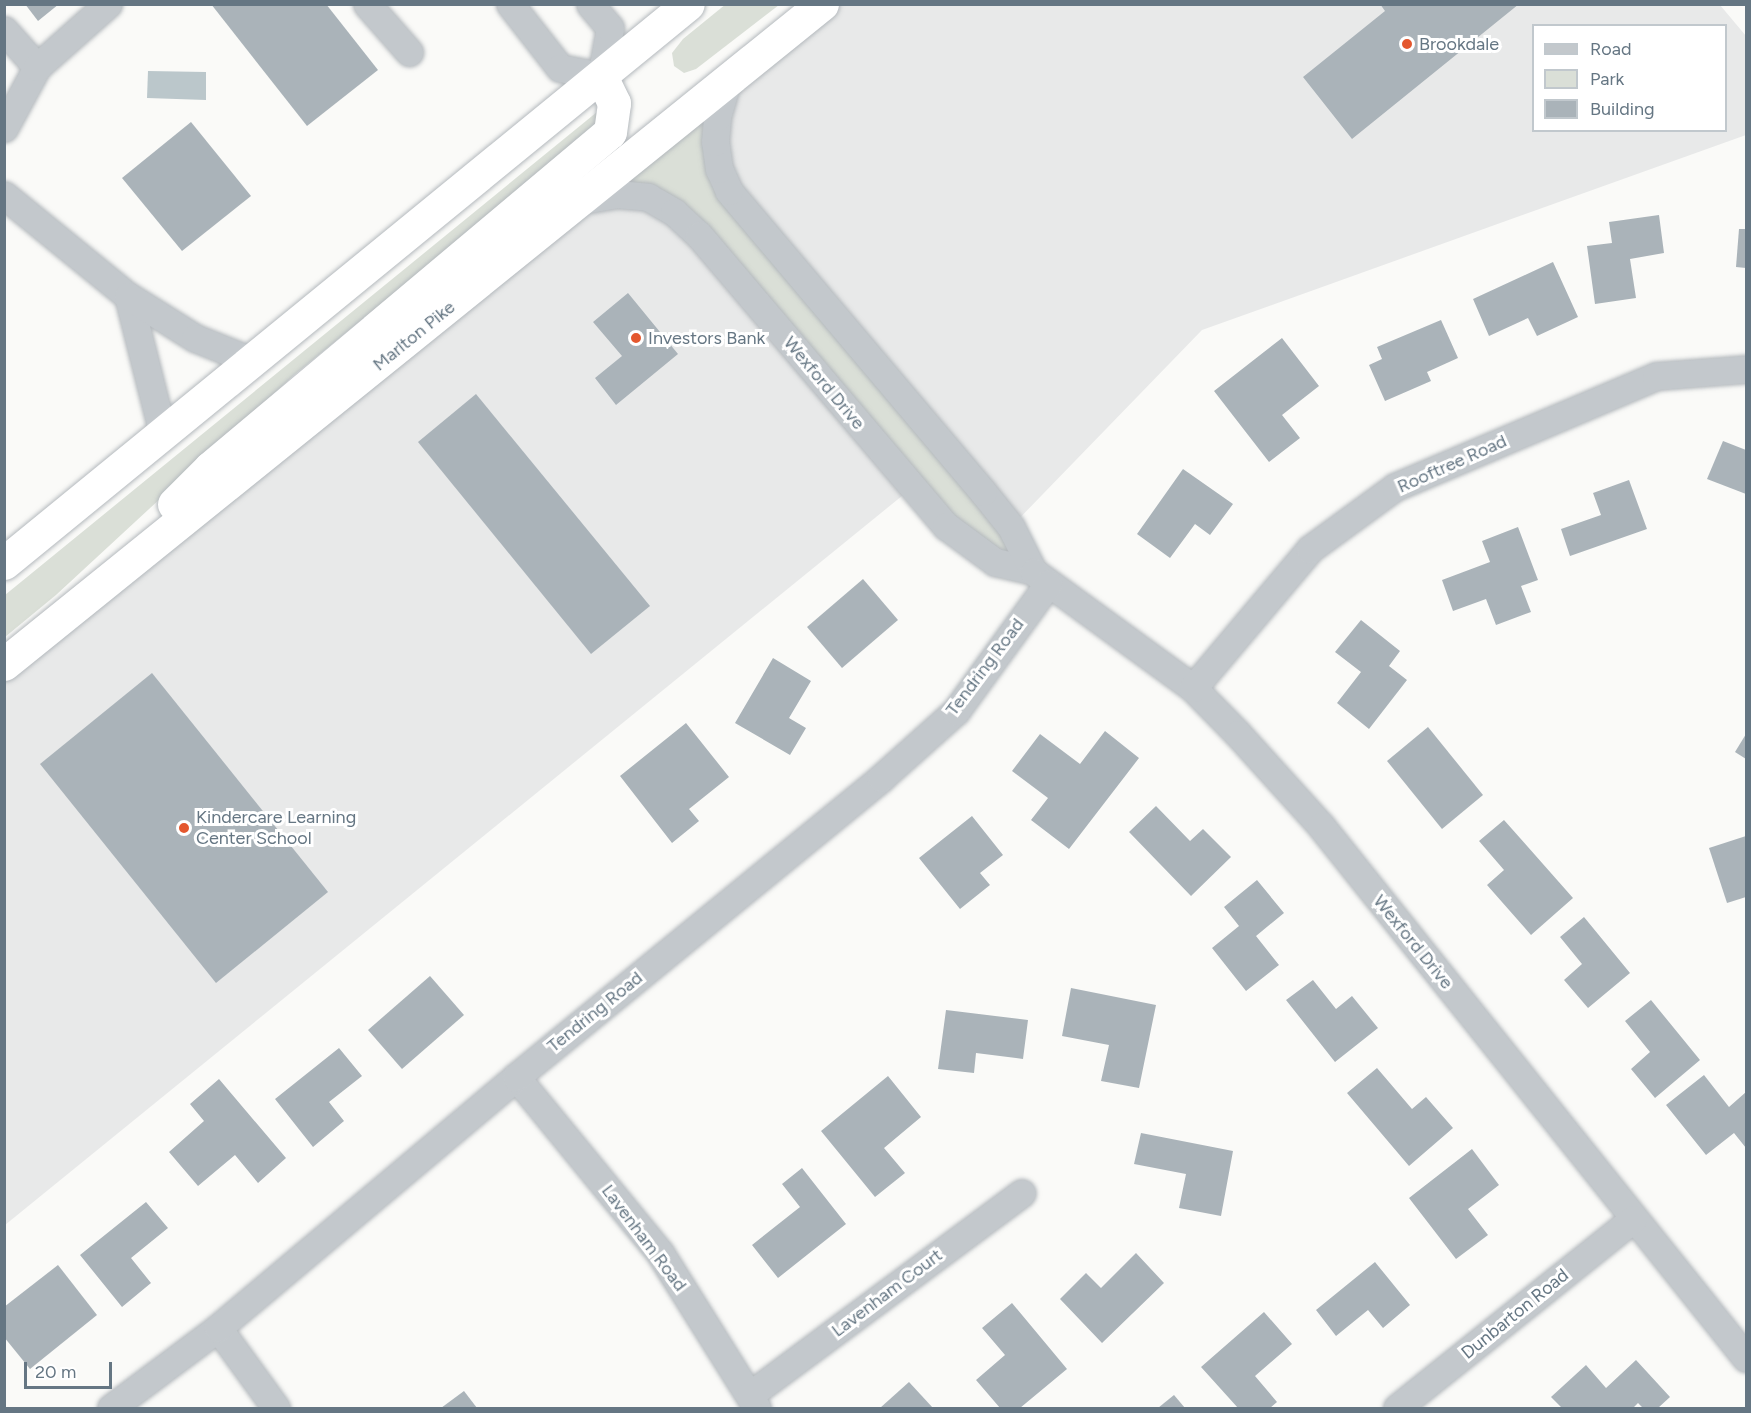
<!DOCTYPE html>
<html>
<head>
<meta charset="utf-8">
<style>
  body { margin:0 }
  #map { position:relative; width:1751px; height:1413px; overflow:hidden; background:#fafaf8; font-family:Figtree,sans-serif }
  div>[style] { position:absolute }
  .built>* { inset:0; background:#e8e9e9 }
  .green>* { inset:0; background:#dadfd7 }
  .water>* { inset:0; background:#bbc7cb }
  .building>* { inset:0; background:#aab3b9 }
  .roads { filter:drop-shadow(0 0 2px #b4b9bd) drop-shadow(0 0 2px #b4b9bd) }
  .minor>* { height:27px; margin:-13.5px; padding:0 13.5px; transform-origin:13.5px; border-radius:13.5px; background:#c3c8cc }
  .trunk>* { height:33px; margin:-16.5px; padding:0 16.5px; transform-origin:16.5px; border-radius:16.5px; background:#fff }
  .dots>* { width:16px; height:16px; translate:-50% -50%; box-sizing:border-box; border:3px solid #fff; border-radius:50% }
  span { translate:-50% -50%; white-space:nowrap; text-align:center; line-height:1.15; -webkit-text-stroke:6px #fff; paint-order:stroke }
  .poi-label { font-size:18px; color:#657683 }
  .left { translate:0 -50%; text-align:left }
  .street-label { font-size:18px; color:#657683 }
  .frame { position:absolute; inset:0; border:6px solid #657683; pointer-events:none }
  .legend { position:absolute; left:1532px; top:24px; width:195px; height:108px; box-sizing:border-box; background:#fff; border:2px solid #c1c8cd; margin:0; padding:8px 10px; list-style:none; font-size:18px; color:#657683 }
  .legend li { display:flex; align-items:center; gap:12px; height:30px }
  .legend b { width:30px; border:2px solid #c1c8cd }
  .scale { position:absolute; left:24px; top:1362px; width:88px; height:27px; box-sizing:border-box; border:3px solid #657683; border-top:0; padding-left:8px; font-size:18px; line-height:21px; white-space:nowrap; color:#657683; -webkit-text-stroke:4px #fff; paint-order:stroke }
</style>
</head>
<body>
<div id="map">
  <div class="built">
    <i style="clip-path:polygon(evenodd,822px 5px,1720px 5px,1746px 36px,1746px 135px,1202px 330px,1011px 527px,729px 191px,727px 83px,822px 5px,1534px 26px,1726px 26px,1726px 130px,1534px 130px,1534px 26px)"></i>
    <i style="clip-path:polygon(648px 197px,913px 487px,5px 1225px,5px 664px,583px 200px)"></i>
  </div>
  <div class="green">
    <i style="clip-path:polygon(726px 4px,779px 5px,696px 69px,684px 73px,674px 66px,672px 53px,683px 39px)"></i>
    <i style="clip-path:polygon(727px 83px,719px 169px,1033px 571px,995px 562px,699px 235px,616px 194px)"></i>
    <i style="clip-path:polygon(597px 112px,600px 116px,587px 136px,294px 375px,56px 595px,5px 637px,5px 595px)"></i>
  </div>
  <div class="water">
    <i style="clip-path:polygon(148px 71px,206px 72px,206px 100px,147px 98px)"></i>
  </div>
  <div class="building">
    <i style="clip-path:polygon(25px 4px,59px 4px,38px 21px)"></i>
    <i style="clip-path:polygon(211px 4px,326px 4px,378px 70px,307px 126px)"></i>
    <i style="clip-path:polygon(1380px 4px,1519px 4px,1352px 139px,1303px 77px,1385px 11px)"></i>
    <i style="clip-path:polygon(191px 122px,251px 196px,182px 251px,122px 178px)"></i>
    <i style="clip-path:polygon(1659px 215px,1664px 253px,1630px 259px,1636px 298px,1595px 304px,1587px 246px,1612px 243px,1609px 222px)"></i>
    <i style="clip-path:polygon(1739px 229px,1746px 229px,1746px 268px,1736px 267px)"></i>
    <i style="clip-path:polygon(1553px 262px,1578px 317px,1537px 336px,1528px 318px,1489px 336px,1473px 299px)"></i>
    <i style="clip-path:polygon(628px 293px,678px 354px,616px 405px,595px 378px,622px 356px,593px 322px)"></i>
    <i style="clip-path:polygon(1441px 320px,1458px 358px,1427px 372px,1431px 381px,1385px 401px,1369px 365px,1382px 359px,1377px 347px)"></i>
    <i style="clip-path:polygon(1282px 338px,1319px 386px,1282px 415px,1300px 438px,1269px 462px,1214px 391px)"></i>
    <i style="clip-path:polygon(476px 394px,650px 606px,591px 654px,418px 442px)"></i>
    <i style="clip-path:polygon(1723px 441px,1746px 450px,1746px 494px,1707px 479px)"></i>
    <i style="clip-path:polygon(1183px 469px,1233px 504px,1210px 535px,1195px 524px,1170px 558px,1137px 534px)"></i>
    <i style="clip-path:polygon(1629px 480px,1647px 529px,1570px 556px,1561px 529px,1601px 515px,1593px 493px)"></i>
    <i style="clip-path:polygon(1518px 527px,1538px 580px,1521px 586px,1531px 612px,1496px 625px,1486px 599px,1453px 611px,1442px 580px,1490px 562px,1482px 541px)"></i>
    <i style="clip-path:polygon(863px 579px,898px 620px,842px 668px,807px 627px)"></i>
    <i style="clip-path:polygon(1361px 620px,1400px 651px,1389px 666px,1407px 680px,1369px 729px,1337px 703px,1361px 672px,1335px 652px)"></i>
    <i style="clip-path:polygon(773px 658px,811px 681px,789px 718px,806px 728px,790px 755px,735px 723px)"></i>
    <i style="clip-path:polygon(152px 673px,328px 892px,216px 983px,40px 764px)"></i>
    <i style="clip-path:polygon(686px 723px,729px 777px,689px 809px,699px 821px,672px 843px,620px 776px)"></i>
    <i style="clip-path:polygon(1428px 727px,1483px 795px,1442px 829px,1387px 761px)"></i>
    <i style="clip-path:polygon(1105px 731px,1139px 758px,1069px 849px,1031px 820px,1048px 798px,1012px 771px,1040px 734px,1080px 764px)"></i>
    <i style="clip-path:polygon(1746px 734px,1746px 759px,1735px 752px)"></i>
    <i style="clip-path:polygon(1156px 806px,1190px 841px,1203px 829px,1231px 857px,1191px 896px,1129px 832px)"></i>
    <i style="clip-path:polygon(972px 816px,1003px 855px,980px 873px,990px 885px,960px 909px,919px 858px)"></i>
    <i style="clip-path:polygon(1504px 820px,1573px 898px,1531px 935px,1487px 885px,1504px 870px,1479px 841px)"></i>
    <i style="clip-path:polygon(1746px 836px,1746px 897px,1727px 903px,1709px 848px)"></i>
    <i style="clip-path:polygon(1257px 880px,1284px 913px,1256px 936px,1279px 965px,1246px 991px,1212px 948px,1239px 926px,1224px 907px)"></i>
    <i style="clip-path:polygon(1584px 917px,1630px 973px,1588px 1008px,1564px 980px,1582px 964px,1560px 937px)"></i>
    <i style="clip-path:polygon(430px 976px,464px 1015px,402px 1069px,368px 1030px)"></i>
    <i style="clip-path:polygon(1313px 980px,1336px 1009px,1352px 996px,1378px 1028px,1335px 1062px,1286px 1000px)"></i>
    <i style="clip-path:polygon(1071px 988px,1156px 1005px,1139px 1088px,1101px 1081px,1109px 1045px,1062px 1036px)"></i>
    <i style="clip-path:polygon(1651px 1000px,1700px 1060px,1655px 1098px,1631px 1069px,1650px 1052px,1625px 1021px)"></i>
    <i style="clip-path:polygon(946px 1010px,1028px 1020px,1023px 1059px,976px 1053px,974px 1073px,938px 1069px)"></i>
    <i style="clip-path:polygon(339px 1048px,362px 1076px,329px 1102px,344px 1121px,313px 1147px,275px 1099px)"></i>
    <i style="clip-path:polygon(1377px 1068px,1412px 1109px,1426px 1097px,1453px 1128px,1409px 1166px,1347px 1093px)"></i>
    <i style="clip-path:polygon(1704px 1075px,1729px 1107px,1746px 1092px,1746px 1148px,1734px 1133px,1706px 1155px,1666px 1105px)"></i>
    <i style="clip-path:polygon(888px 1076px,921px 1117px,884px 1148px,905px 1173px,875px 1197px,821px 1131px)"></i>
    <i style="clip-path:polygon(219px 1079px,286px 1158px,258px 1183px,235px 1155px,198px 1186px,169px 1152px,204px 1121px,190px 1104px)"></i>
    <i style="clip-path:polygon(1141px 1133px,1233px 1151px,1221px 1216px,1179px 1208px,1186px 1174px,1134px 1164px)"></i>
    <i style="clip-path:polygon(1472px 1149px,1499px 1185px,1468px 1209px,1488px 1235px,1456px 1259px,1409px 1198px)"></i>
    <i style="clip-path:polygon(802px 1168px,846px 1224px,778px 1278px,752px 1245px,800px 1207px,782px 1184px)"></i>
    <i style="clip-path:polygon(146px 1202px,168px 1228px,131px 1258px,151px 1283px,122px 1307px,80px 1255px)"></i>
    <i style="clip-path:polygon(1136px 1253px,1164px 1283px,1102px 1343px,1060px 1299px,1086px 1273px,1101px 1288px)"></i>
    <i style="clip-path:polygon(1375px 1262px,1410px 1305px,1383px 1328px,1368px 1310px,1336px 1336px,1316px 1310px)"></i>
    <i style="clip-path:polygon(58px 1265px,97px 1315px,30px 1369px,4px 1337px,4px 1307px)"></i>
    <i style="clip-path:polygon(1012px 1303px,1067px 1369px,1020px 1408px,1000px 1408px,976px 1380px,1005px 1355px,982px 1328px)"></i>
    <i style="clip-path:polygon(1264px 1312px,1292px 1344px,1255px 1376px,1277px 1402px,1270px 1408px,1238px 1408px,1201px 1367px)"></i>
    <i style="clip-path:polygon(1636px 1360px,1670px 1397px,1658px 1408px,1643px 1408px,1638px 1403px,1633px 1408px,1562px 1408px,1551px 1397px,1586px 1365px,1606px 1388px)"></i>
    <i style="clip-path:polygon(909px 1382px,933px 1408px,880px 1408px)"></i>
    <i style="clip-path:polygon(464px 1391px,477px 1408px,441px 1408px)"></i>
    <i style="clip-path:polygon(1174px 1395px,1185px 1408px,1158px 1408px)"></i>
  </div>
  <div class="roads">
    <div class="minor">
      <i style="left:367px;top:4px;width:64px;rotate:48.8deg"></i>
      <i style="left:510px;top:4px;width:81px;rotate:52deg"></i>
      <i style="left:560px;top:68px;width:42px;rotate:11deg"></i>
      <i style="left:601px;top:76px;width:49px;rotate:-79.4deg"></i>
      <i style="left:610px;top:28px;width:31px;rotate:-130deg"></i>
      <i style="left:4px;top:30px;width:50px;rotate:48.3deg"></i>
      <i style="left:4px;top:128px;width:69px;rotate:-61.6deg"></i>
      <i style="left:37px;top:67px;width:95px;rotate:-41.6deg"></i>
      <i style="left:4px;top:195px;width:160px;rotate:39.2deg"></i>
      <i style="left:583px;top:200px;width:34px;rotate:-10deg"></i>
      <i style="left:616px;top:194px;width:32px;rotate:5deg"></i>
      <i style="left:648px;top:197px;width:30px;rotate:30deg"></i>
      <i style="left:674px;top:212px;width:34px;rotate:43deg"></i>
      <i style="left:699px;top:235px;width:382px;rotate:49.7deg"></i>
      <i style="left:946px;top:526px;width:61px;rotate:36.3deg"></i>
      <i style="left:995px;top:562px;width:39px;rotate:13deg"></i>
      <i style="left:1033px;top:571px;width:49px;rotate:-116.6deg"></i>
      <i style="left:1011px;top:527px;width:45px;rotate:-128.7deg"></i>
      <i style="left:983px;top:492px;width:394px;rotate:-130.2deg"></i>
      <i style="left:729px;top:191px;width:24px;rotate:-114deg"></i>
      <i style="left:719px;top:169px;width:27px;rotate:-98deg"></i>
      <i style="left:715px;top:142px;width:25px;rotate:-85deg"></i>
      <i style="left:717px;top:117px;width:35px;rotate:-74deg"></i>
      <i style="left:163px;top:434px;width:142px;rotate:-104.2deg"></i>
      <i style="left:128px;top:296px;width:79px;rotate:32.1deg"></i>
      <i style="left:195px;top:338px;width:61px;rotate:22deg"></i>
      <i style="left:1034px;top:572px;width:197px;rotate:36.1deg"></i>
      <i style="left:1193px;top:688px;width:64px;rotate:45.6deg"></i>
      <i style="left:1238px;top:734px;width:124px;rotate:47.9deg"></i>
      <i style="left:1321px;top:826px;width:681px;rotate:51.38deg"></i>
      <i style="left:1193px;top:688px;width:182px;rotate:-49.9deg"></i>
      <i style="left:1310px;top:549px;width:105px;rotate:-36.1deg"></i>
      <i style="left:1395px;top:487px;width:284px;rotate:-23deg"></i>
      <i style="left:1656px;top:376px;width:90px;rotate:-4.4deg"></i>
      <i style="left:516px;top:1077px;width:227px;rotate:50.7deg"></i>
      <i style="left:660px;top:1253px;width:183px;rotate:58deg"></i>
      <i style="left:218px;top:1328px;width:99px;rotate:54.1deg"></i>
      <i style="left:751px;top:1394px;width:337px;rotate:-36.6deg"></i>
      <i style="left:111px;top:1408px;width:134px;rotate:-36.8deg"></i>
      <i style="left:218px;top:1328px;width:390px;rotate:-40.1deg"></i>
      <i style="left:516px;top:1077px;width:472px;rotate:-39.3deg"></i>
      <i style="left:881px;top:778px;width:101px;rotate:-41.8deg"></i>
      <i style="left:956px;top:711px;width:157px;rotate:-54.1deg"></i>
      <i style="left:1397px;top:1408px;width:302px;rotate:-38.7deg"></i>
    </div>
    <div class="trunk">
      <i style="left:174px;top:504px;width:51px;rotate:-45deg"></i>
      <i style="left:210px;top:468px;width:522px;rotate:-40.03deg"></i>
      <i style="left:610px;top:132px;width:29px;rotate:-82deg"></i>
      <i style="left:614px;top:103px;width:30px;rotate:-116deg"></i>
      <i style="left:4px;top:563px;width:883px;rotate:-39.26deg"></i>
      <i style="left:4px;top:664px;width:1051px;rotate:-38.9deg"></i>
    </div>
  </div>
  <div class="dots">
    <i style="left:1407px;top:44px;background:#e4572e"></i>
    <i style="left:636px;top:338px;background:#e4572e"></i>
    <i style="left:184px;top:828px;background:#e4572e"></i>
  </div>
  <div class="poi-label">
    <span class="left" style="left:1419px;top:44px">Brookdale</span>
    <span class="left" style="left:648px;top:338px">Investors Bank</span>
    <span class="left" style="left:196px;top:828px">Kindercare Learning<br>Center School</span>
  </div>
  <div class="street-label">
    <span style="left:414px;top:336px;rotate:-39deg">Marlton Pike</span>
    <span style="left:824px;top:383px;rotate:50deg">Wexford Drive</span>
    <span style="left:1452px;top:464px;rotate:-24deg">Rooftree Road</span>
    <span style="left:985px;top:667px;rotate:-53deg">Tendring Road</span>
    <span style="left:1413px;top:942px;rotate:51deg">Wexford Drive</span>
    <span style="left:595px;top:1012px;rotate:-39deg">Tendring Road</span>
    <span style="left:644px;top:1238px;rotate:53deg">Lavenham Road</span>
    <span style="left:887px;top:1293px;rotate:-37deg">Lavenham Court</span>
    <span style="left:1515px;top:1314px;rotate:-39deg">Dunbarton Road</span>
  </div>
  <div class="frame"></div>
  <ul class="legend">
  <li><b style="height:8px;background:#c3c8cc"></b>Road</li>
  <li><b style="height:16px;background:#dadfd7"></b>Park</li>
  <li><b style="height:16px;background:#aab3b9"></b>Building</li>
  </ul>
  <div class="scale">20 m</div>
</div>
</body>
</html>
